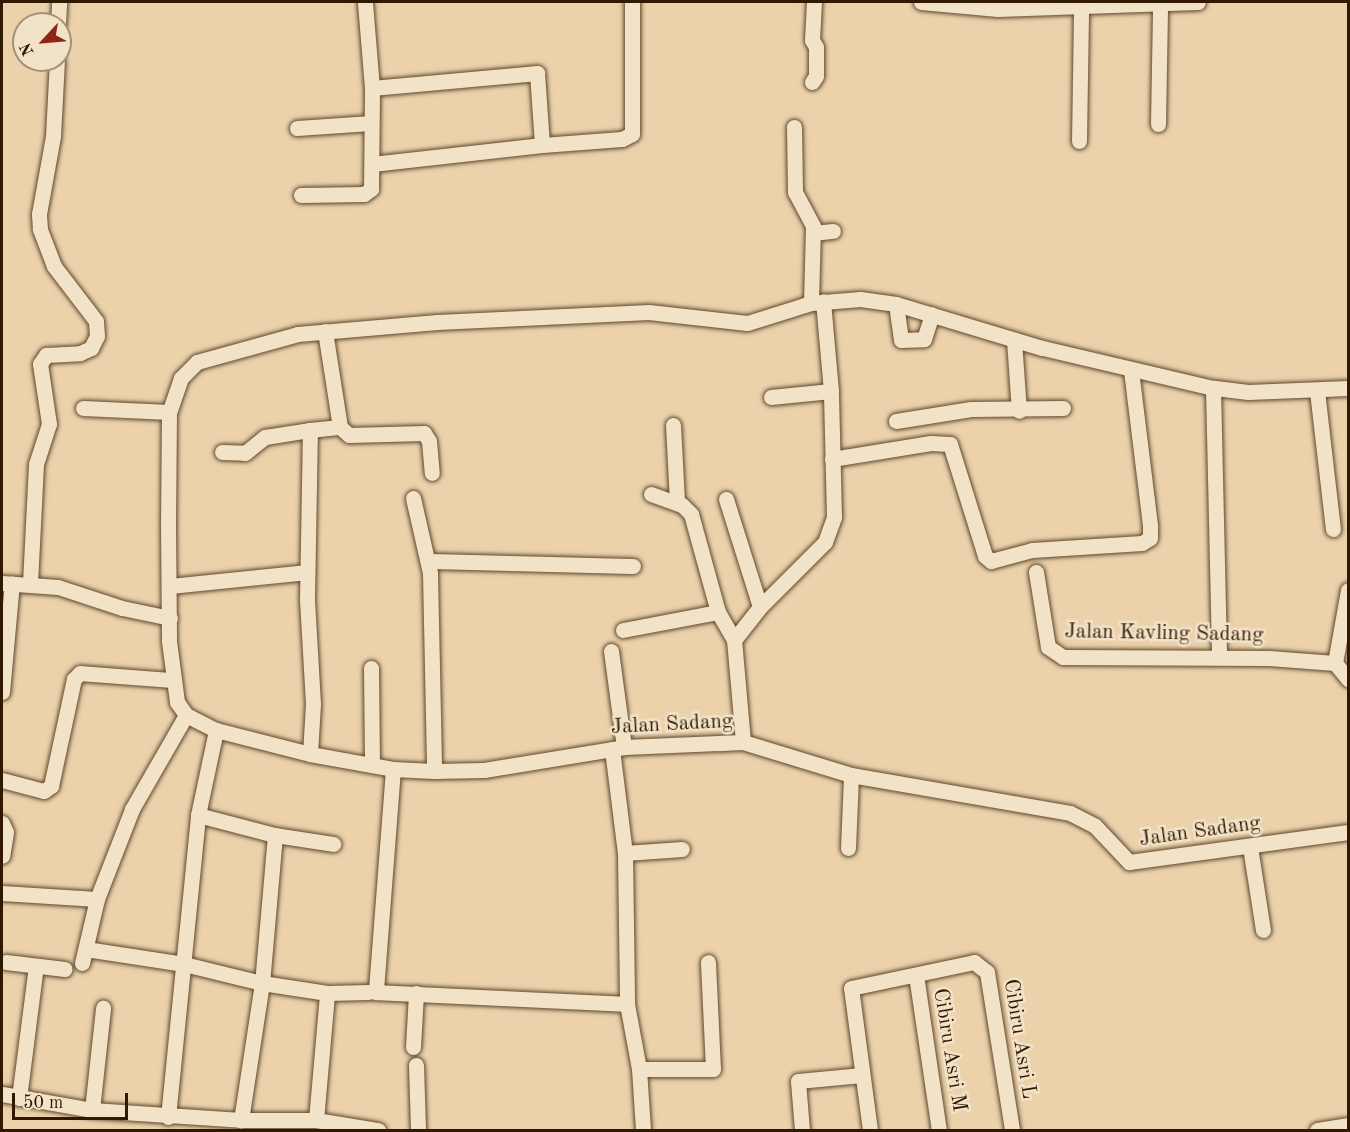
<!DOCTYPE html>
<html>
<head>
<meta charset="utf-8">
<style>
  body { margin:0 }
  #map { position:relative; width:1350px; height:1132px; overflow:hidden; background:#ebd2ab; font-family:"Old Standard TT",serif }
  div>[style] { position:absolute }
  .roads { filter:drop-shadow(0 0 2px #5f472b) drop-shadow(0 0 2px #5f472b) }
  .street>* { height:15px; margin:-7.5px; padding:0 7.5px; transform-origin:7.5px; border-radius:7.5px; background:#f2e2c8 }
  span { translate:-50% -50%; white-space:nowrap; text-align:center; line-height:1.15; -webkit-text-stroke:5px #f2e2c8; paint-order:stroke }
  .street-label { font-size:21px; color:#301900 }
  .frame { position:absolute; inset:0; border:3px solid #301900; pointer-events:none }
  .north { position:absolute; left:12px; top:12px; width:60px; height:60px; box-sizing:border-box; background:#f2e2c8; border:2px solid #a49278; border-radius:50%; rotate:244deg; font-size:16px; font-weight:700; line-height:24px; text-align:center; color:#301900 }
  .north::after { content:''; display:block; margin:auto; width:21px; height:27px; background:#8f2418; clip-path:polygon(50% 0,100% 100%,50% 72%,0 100%) }
  .scale { position:absolute; left:12px; top:1093px; width:116px; height:27px; box-sizing:border-box; border:3px solid #301900; border-top:0; padding-left:8px; font-size:18px; line-height:21px; white-space:nowrap; color:#301900; -webkit-text-stroke:4px #f2e2c8; paint-order:stroke }
</style>
</head>
<body>
<div id="map">
  <div class="roads">
    <div class="street">
      <i style="left:921px;top:2px;width:77px;rotate:5.2deg"></i>
      <i style="left:998px;top:9px;width:200px;rotate:-2deg"></i>
      <i style="left:58px;top:24px;width:22px;rotate:-87deg"></i>
      <i style="left:812px;top:82px;width:7px;rotate:-56deg"></i>
      <i style="left:816px;top:76px;width:29px;rotate:-90deg"></i>
      <i style="left:816px;top:47px;width:8px;rotate:-120deg"></i>
      <i style="left:812px;top:40px;width:38px;rotate:-87deg"></i>
      <i style="left:372px;top:88px;width:166px;rotate:-5.2deg"></i>
      <i style="left:537px;top:73px;width:72px;rotate:86deg"></i>
      <i style="left:542px;top:145px;width:171px;rotate:173.6deg"></i>
      <i style="left:1158px;top:124px;width:120px;rotate:-89deg"></i>
      <i style="left:794px;top:127px;width:65px;rotate:89.1deg"></i>
      <i style="left:795px;top:192px;width:38px;rotate:62deg"></i>
      <i style="left:813px;top:226px;width:77px;rotate:91.5deg"></i>
      <i style="left:297px;top:128px;width:74px;rotate:-3.9deg"></i>
      <i style="left:1079px;top:141px;width:134px;rotate:-89.1deg"></i>
      <i style="left:542px;top:145px;width:80px;rotate:-4.3deg"></i>
      <i style="left:622px;top:139px;width:11px;rotate:-27deg"></i>
      <i style="left:632px;top:134px;width:132px;rotate:-90deg"></i>
      <i style="left:301px;top:195px;width:63px;rotate:-0.9deg"></i>
      <i style="left:364px;top:194px;width:9px;rotate:-36deg"></i>
      <i style="left:371px;top:189px;width:101px;rotate:-89.4deg"></i>
      <i style="left:372px;top:88px;width:86px;rotate:-94.7deg"></i>
      <i style="left:813px;top:233px;width:20px;rotate:-6deg"></i>
      <i style="left:896px;top:304px;width:36px;rotate:82deg"></i>
      <i style="left:901px;top:340px;width:23px;rotate:-2deg"></i>
      <i style="left:924px;top:339px;width:26px;rotate:-72deg"></i>
      <i style="left:1014px;top:340px;width:71px;rotate:86deg"></i>
      <i style="left:1213px;top:388px;width:268px;rotate:88.7deg"></i>
      <i style="left:1348px;top:388px;width:100px;rotate:177.7deg"></i>
      <i style="left:1248px;top:392px;width:35px;rotate:-173deg"></i>
      <i style="left:1213px;top:388px;width:176px;rotate:-166.8deg"></i>
      <i style="left:1042px;top:348px;width:152px;rotate:-163.2deg"></i>
      <i style="left:896px;top:304px;width:36px;rotate:-172deg"></i>
      <i style="left:860px;top:299px;width:49px;rotate:175.3deg"></i>
      <i style="left:811px;top:303px;width:67px;rotate:162.6deg"></i>
      <i style="left:747px;top:323px;width:99px;rotate:-173.6deg"></i>
      <i style="left:649px;top:312px;width:212px;rotate:177.3deg"></i>
      <i style="left:437px;top:322px;width:140px;rotate:175.1deg"></i>
      <i style="left:298px;top:334px;width:105px;rotate:164.5deg"></i>
      <i style="left:197px;top:362px;width:23px;rotate:135deg"></i>
      <i style="left:181px;top:378px;width:36px;rotate:109deg"></i>
      <i style="left:169px;top:412px;width:111px;rotate:90.5deg"></i>
      <i style="left:168px;top:523px;width:118px;rotate:89.5deg"></i>
      <i style="left:169px;top:641px;width:62px;rotate:82.5deg"></i>
      <i style="left:177px;top:702px;width:16px;rotate:55deg"></i>
      <i style="left:186px;top:715px;width:34px;rotate:27deg"></i>
      <i style="left:216px;top:730px;width:97px;rotate:14.3deg"></i>
      <i style="left:310px;top:754px;width:84px;rotate:10.2deg"></i>
      <i style="left:393px;top:769px;width:41px;rotate:2.8deg"></i>
      <i style="left:434px;top:771px;width:50px;rotate:-1.1deg"></i>
      <i style="left:484px;top:770px;width:142px;rotate:-9.3deg"></i>
      <i style="left:624px;top:747px;width:119px;rotate:-2.4deg"></i>
      <i style="left:743px;top:742px;width:113px;rotate:17deg"></i>
      <i style="left:851px;top:775px;width:222px;rotate:9.8deg"></i>
      <i style="left:1070px;top:813px;width:28px;rotate:27deg"></i>
      <i style="left:1095px;top:826px;width:50px;rotate:46.6deg"></i>
      <i style="left:1129px;top:862px;width:221px;rotate:-7.8deg"></i>
      <i style="left:1317px;top:391px;width:139px;rotate:83.4deg"></i>
      <i style="left:771px;top:397px;width:60px;rotate:-5.7deg"></i>
      <i style="left:83px;top:408px;width:86px;rotate:2.7deg"></i>
      <i style="left:896px;top:421px;width:76px;rotate:-9.1deg"></i>
      <i style="left:971px;top:409px;width:92px;rotate:-0.6deg"></i>
      <i style="left:673px;top:425px;width:77px;rotate:87deg"></i>
      <i style="left:340px;top:427px;width:12px;rotate:42deg"></i>
      <i style="left:349px;top:435px;width:75px;rotate:-1.5deg"></i>
      <i style="left:424px;top:433px;width:9px;rotate:58deg"></i>
      <i style="left:429px;top:441px;width:32px;rotate:85deg"></i>
      <i style="left:222px;top:452px;width:23px;rotate:2deg"></i>
      <i style="left:245px;top:453px;width:26px;rotate:-39deg"></i>
      <i style="left:265px;top:437px;width:46px;rotate:-8.8deg"></i>
      <i style="left:832px;top:459px;width:100px;rotate:-9.2deg"></i>
      <i style="left:931px;top:443px;width:19px;rotate:3deg"></i>
      <i style="left:950px;top:444px;width:117px;rotate:72.6deg"></i>
      <i style="left:985px;top:556px;width:8px;rotate:40deg"></i>
      <i style="left:991px;top:561px;width:42px;rotate:-15deg"></i>
      <i style="left:1032px;top:550px;width:110px;rotate:-3.6deg"></i>
      <i style="left:1142px;top:543px;width:9px;rotate:-32deg"></i>
      <i style="left:1150px;top:538px;width:13px;rotate:-90deg"></i>
      <i style="left:1150px;top:525px;width:155px;rotate:-97deg"></i>
      <i style="left:651px;top:494px;width:33px;rotate:20deg"></i>
      <i style="left:682px;top:505px;width:13px;rotate:45deg"></i>
      <i style="left:691px;top:514px;width:102px;rotate:74.6deg"></i>
      <i style="left:718px;top:612px;width:32px;rotate:60deg"></i>
      <i style="left:413px;top:498px;width:77px;rotate:77.2deg"></i>
      <i style="left:430px;top:573px;width:198px;rotate:88.8deg"></i>
      <i style="left:726px;top:499px;width:113px;rotate:72.5deg"></i>
      <i style="left:428px;top:561px;width:205px;rotate:1.4deg"></i>
      <i style="left:1036px;top:572px;width:76px;rotate:80.9deg"></i>
      <i style="left:1048px;top:647px;width:18px;rotate:34deg"></i>
      <i style="left:1063px;top:657px;width:206px;rotate:0.3deg"></i>
      <i style="left:1269px;top:658px;width:66px;rotate:4.3deg"></i>
      <i style="left:1335px;top:663px;width:21px;rotate:51deg"></i>
      <i style="left:2px;top:583px;width:56px;rotate:4.1deg"></i>
      <i style="left:58px;top:587px;width:67px;rotate:18.2deg"></i>
      <i style="left:122px;top:608px;width:49px;rotate:11.8deg"></i>
      <i style="left:30px;top:583px;width:119px;rotate:-87.1deg"></i>
      <i style="left:36px;top:464px;width:42px;rotate:-72deg"></i>
      <i style="left:49px;top:424px;width:61px;rotate:-98.5deg"></i>
      <i style="left:40px;top:364px;width:11px;rotate:-56deg"></i>
      <i style="left:46px;top:355px;width:34px;rotate:-3deg"></i>
      <i style="left:80px;top:353px;width:12px;rotate:-24deg"></i>
      <i style="left:91px;top:348px;width:13px;rotate:-63deg"></i>
      <i style="left:97px;top:336px;width:15px;rotate:-94deg"></i>
      <i style="left:96px;top:321px;width:69px;rotate:-127.4deg"></i>
      <i style="left:54px;top:266px;width:40px;rotate:-111deg"></i>
      <i style="left:40px;top:229px;width:15px;rotate:-94deg"></i>
      <i style="left:39px;top:214px;width:79px;rotate:-79.8deg"></i>
      <i style="left:53px;top:136px;width:76px;rotate:-87deg"></i>
      <i style="left:170px;top:586px;width:138px;rotate:-5.8deg"></i>
      <i style="left:623px;top:630px;width:97px;rotate:-10.7deg"></i>
      <i style="left:611px;top:651px;width:97px;rotate:82.3deg"></i>
      <i style="left:1335px;top:663px;width:74px;rotate:-79.9deg"></i>
      <i style="left:371px;top:668px;width:96px;rotate:89.4deg"></i>
      <i style="left:2px;top:692px;width:109px;rotate:-84.8deg"></i>
      <i style="left:743px;top:742px;width:102px;rotate:-95deg"></i>
      <i style="left:734px;top:640px;width:42px;rotate:-51.8deg"></i>
      <i style="left:760px;top:607px;width:92px;rotate:-45deg"></i>
      <i style="left:825px;top:542px;width:27px;rotate:-70deg"></i>
      <i style="left:834px;top:517px;width:126px;rotate:-91.4deg"></i>
      <i style="left:831px;top:391px;width:90px;rotate:-95.1deg"></i>
      <i style="left:612px;top:749px;width:105px;rotate:82.9deg"></i>
      <i style="left:625px;top:853px;width:151px;rotate:89.2deg"></i>
      <i style="left:627px;top:1004px;width:66px;rotate:79.5deg"></i>
      <i style="left:639px;top:1069px;width:61px;rotate:86.2deg"></i>
      <i style="left:310px;top:754px;width:50px;rotate:-86.6deg"></i>
      <i style="left:313px;top:704px;width:105px;rotate:-93.3deg"></i>
      <i style="left:307px;top:599px;width:169px;rotate:-89deg"></i>
      <i style="left:310px;top:430px;width:30px;rotate:-6deg"></i>
      <i style="left:340px;top:427px;width:97px;rotate:-98.9deg"></i>
      <i style="left:393px;top:769px;width:224px;rotate:94.4deg"></i>
      <i style="left:376px;top:992px;width:251px;rotate:2.7deg"></i>
      <i style="left:2px;top:780px;width:43px;rotate:14.7deg"></i>
      <i style="left:44px;top:791px;width:9px;rotate:-36deg"></i>
      <i style="left:51px;top:786px;width:109px;rotate:-77.9deg"></i>
      <i style="left:74px;top:679px;width:8px;rotate:-45deg"></i>
      <i style="left:80px;top:673px;width:92px;rotate:4.4deg"></i>
      <i style="left:198px;top:815px;width:80px;rotate:14.6deg"></i>
      <i style="left:275px;top:835px;width:149px;rotate:95deg"></i>
      <i style="left:262px;top:983px;width:139px;rotate:98.7deg"></i>
      <i style="left:2px;top:823px;width:10px;rotate:66deg"></i>
      <i style="left:6px;top:832px;width:24px;rotate:99deg"></i>
      <i style="left:275px;top:835px;width:59px;rotate:8.8deg"></i>
      <i style="left:1250px;top:847px;width:84px;rotate:81.1deg"></i>
      <i style="left:848px;top:848px;width:73px;rotate:-87.6deg"></i>
      <i style="left:625px;top:853px;width:57px;rotate:-4deg"></i>
      <i style="left:2px;top:893px;width:95px;rotate:3.6deg"></i>
      <i style="left:86px;top:949px;width:99px;rotate:8.7deg"></i>
      <i style="left:184px;top:964px;width:80px;rotate:13.7deg"></i>
      <i style="left:262px;top:983px;width:66px;rotate:8.7deg"></i>
      <i style="left:327px;top:993px;width:41px;rotate:-1.4deg"></i>
      <i style="left:6px;top:962px;width:59px;rotate:6.8deg"></i>
      <i style="left:82px;top:963px;width:66px;rotate:-76.8deg"></i>
      <i style="left:97px;top:899px;width:97px;rotate:-68.7deg"></i>
      <i style="left:132px;top:809px;width:108px;rotate:-60.1deg"></i>
      <i style="left:916px;top:975px;width:157px;rotate:81.6deg"></i>
      <i style="left:413px;top:1047px;width:54px;rotate:-86.8deg"></i>
      <i style="left:416px;top:1065px;width:65px;rotate:88.2deg"></i>
      <i style="left:639px;top:1069px;width:74px"></i>
      <i style="left:713px;top:1069px;width:107px;rotate:-92.7deg"></i>
      <i style="left:2px;top:1094px;width:91px;rotate:10.1deg"></i>
      <i style="left:92px;top:1110px;width:149px;rotate:3.8deg"></i>
      <i style="left:241px;top:1120px;width:75px"></i>
      <i style="left:316px;top:1120px;width:63px;rotate:9.2deg"></i>
      <i style="left:19px;top:1098px;width:133px;rotate:-82.7deg"></i>
      <i style="left:92px;top:1110px;width:103px;rotate:-83.8deg"></i>
      <i style="left:168px;top:1117px;width:303px;rotate:-84.3deg"></i>
      <i style="left:198px;top:815px;width:87px;rotate:-78deg"></i>
      <i style="left:316px;top:1120px;width:127px;rotate:-85deg"></i>
      <i style="left:802px;top:1130px;width:49px;rotate:-94.7deg"></i>
      <i style="left:798px;top:1081px;width:64px;rotate:-5.4deg"></i>
      <i style="left:870px;top:1130px;width:143px;rotate:-97.6deg"></i>
      <i style="left:851px;top:988px;width:126px;rotate:-11.9deg"></i>
      <i style="left:974px;top:962px;width:16px;rotate:38deg"></i>
      <i style="left:987px;top:972px;width:160px;rotate:81deg"></i>
      <i style="left:1317px;top:1130px;width:31px;rotate:-9deg"></i>
    </div>
  </div>
  <div class="street-label">
    <span style="left:1164px;top:634px;rotate:1deg">Jalan Kavling Sadang</span>
    <span style="left:672px;top:725px;rotate:-3deg">Jalan Sadang</span>
    <span style="left:1200px;top:832px;rotate:-8deg">Jalan Sadang</span>
    <span style="left:1019px;top:1039px;rotate:81deg">Cibiru Asri L</span>
    <span style="left:949px;top:1050px;rotate:81deg">Cibiru Asri M</span>
  </div>
  <div class="frame"></div>
  <div class="north">N</div>
  <div class="scale">50 m</div>
</div>
</body>
</html>
